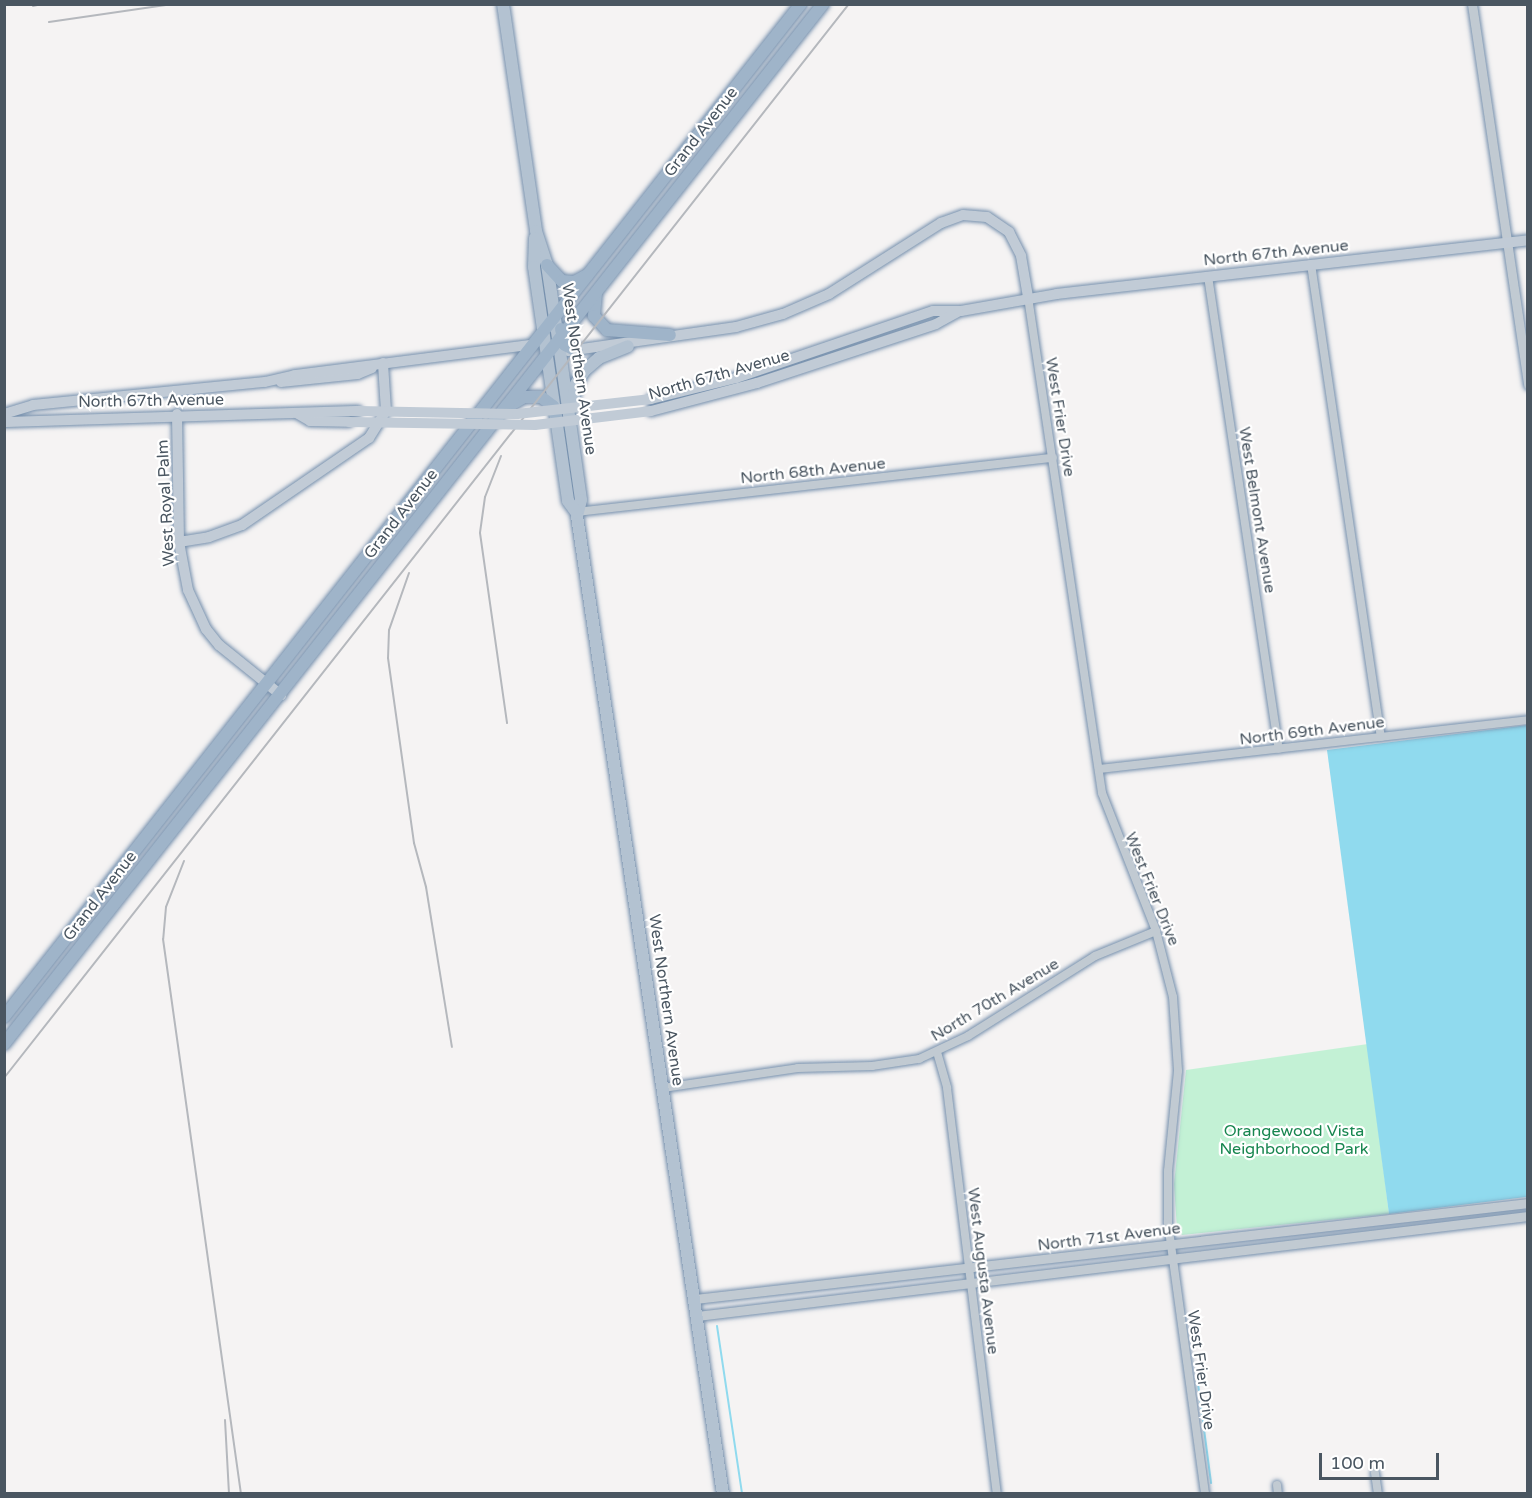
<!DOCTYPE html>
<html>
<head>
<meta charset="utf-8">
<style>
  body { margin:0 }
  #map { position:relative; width:1532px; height:1498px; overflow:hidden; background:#f5f3f3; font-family:"Varela Round",sans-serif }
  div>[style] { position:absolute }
  .green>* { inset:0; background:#c3f1d5 }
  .water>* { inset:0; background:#90daee }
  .stream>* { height:2px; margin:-1px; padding:0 1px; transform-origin:1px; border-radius:1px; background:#90daee }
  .roads { filter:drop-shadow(0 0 2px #7690ad) drop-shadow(0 0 2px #7690ad) }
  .minor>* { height:8px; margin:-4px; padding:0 4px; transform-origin:4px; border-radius:4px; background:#c1cad2 }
  .tertiary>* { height:9px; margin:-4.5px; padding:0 4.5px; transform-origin:4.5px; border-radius:4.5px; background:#c1cad2 }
  .secondary>* { height:10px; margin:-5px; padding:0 5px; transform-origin:5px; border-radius:5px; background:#c1cbd6 }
  .primary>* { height:12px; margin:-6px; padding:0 6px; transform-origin:6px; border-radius:6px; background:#b3c2d1 }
  .trunk>* { height:12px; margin:-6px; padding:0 6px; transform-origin:6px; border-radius:6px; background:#9fb4c9 }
  .rail>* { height:2px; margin:-1px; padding:0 1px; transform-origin:1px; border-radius:1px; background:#b5b8bd }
  .secondary-bridge>* { height:10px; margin:-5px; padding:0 5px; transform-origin:5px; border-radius:5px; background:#c1cbd6 }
  span { translate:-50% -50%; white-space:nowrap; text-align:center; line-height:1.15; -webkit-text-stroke:4.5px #fff; paint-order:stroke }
  .street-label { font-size:16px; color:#4a5661 }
  .park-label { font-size:16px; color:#17864f }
  .frame { position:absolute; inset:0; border:6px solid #4a5661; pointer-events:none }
  .scale { position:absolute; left:1319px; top:1453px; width:120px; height:27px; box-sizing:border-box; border:3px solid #4a5661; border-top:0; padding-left:8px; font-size:18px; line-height:21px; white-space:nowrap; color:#4a5661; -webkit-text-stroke:4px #fff; paint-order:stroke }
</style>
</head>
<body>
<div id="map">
  <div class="green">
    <i style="clip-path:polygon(1368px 1044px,1389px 1214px,1182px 1235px,1177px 1229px,1174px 1184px,1186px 1070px)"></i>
  </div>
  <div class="water">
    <i style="clip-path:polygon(1527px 725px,1527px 1197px,1389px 1214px,1327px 750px)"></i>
  </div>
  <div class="stream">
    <i style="left:717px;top:1326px;width:170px;rotate:81.5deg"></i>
    <i style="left:1197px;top:1376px;width:108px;rotate:82.5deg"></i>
  </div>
  <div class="roads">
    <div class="minor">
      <i style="left:1311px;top:264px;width:478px;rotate:81.6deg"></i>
      <i style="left:1208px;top:276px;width:478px;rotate:81.5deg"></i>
      <i style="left:1028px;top:297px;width:501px;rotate:81.51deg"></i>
      <i style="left:1102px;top:793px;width:148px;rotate:68.6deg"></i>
      <i style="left:1156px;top:931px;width:68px;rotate:75.6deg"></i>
      <i style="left:1173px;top:997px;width:74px;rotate:86.1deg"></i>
      <i style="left:1178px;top:1071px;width:100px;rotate:95.7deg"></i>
      <i style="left:1168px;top:1171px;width:52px;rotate:90deg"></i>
      <i style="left:1168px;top:1223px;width:274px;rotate:82.2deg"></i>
      <i style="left:576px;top:512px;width:480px;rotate:-6.5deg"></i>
      <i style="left:1099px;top:769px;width:432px;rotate:-6.5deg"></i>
      <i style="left:937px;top:1052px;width:37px;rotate:74deg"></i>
      <i style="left:947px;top:1088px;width:409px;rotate:83deg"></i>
      <i style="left:663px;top:1088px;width:136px;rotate:-8.4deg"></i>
      <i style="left:798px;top:1068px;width:74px;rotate:-1.5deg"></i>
      <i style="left:872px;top:1066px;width:48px;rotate:-8.5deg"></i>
      <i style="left:919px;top:1059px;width:54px;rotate:-25.1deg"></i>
      <i style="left:968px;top:1036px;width:150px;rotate:-32.2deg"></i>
      <i style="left:1095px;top:956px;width:66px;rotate:-22.3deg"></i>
      <i style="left:1375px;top:1473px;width:21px;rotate:82deg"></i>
      <i style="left:1277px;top:1485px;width:9px;rotate:84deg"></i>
    </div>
    <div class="tertiary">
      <i style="left:1472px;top:4px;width:385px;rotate:81.6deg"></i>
      <i style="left:695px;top:1299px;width:839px;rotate:-6.57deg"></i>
      <i style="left:697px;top:1316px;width:837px;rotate:-6.86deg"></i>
    </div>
    <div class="secondary">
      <i style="left:568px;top:351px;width:170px;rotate:-8.1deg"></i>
      <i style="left:736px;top:327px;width:49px;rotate:-15.5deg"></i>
      <i style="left:783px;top:314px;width:50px;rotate:-23.5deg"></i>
      <i style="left:829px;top:294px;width:133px;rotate:-32.4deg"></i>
      <i style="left:941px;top:223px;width:23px;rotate:-20deg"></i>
      <i style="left:963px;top:215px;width:24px;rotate:5deg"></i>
      <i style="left:987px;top:217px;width:27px;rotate:34deg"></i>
      <i style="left:1009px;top:232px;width:27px;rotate:63deg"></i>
      <i style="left:1021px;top:256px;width:42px;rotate:80.3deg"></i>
      <i style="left:281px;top:382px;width:77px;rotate:-5.9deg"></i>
      <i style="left:358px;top:374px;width:15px;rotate:-23deg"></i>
      <i style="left:651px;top:399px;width:88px;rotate:-13.9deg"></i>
      <i style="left:736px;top:378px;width:208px;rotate:-18.8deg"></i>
      <i style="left:933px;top:311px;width:28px"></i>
      <i style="left:961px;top:311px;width:97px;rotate:-10deg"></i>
      <i style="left:1057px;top:294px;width:474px;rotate:-6.5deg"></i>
      <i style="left:651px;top:411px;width:110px;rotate:-14.8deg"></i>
      <i style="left:757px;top:383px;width:188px;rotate:-18.2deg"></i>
      <i style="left:936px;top:324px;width:25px;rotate:-29deg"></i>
      <i style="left:4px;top:414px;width:30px;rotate:-17deg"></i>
      <i style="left:33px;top:405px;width:233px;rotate:-5.7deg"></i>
      <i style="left:265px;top:382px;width:31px;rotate:-13deg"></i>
      <i style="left:295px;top:375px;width:236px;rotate:-7.3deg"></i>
      <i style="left:177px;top:414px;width:128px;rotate:89.1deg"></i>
      <i style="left:179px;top:542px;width:49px;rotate:79.4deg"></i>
      <i style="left:188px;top:590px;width:43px;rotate:65.2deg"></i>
      <i style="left:206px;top:629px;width:21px;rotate:51deg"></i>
      <i style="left:219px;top:645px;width:80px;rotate:38.9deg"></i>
      <i style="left:298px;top:414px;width:14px;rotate:30deg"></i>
      <i style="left:310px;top:421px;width:39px;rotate:1deg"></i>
      <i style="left:4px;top:422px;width:354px;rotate:-1.8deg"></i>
      <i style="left:179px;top:542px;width:30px;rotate:-9deg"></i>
      <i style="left:209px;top:537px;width:35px;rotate:-20deg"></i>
      <i style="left:242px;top:525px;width:154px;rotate:-34.4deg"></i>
      <i style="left:369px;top:438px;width:32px;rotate:-58deg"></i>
      <i style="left:386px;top:411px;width:48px;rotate:-93.6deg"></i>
    </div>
    <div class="primary">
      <i style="left:503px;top:4px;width:229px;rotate:81.7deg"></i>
      <i style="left:536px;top:231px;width:36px;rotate:72deg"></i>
      <i style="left:547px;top:265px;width:88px;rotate:81.5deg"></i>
      <i style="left:560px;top:352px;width:149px;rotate:81.9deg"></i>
      <i style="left:581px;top:500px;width:16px;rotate:104deg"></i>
      <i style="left:577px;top:516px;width:989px;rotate:81.51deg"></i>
      <i style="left:535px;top:238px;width:29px;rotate:92deg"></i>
      <i style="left:534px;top:267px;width:236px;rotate:81.7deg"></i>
      <i style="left:568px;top:501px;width:14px;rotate:54deg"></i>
      <i style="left:572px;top:407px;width:23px;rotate:-80deg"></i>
      <i style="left:576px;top:384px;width:15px;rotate:-58deg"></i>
      <i style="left:584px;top:371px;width:20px;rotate:-41deg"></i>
      <i style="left:599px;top:358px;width:31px;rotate:-22deg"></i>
    </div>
    <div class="trunk">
      <i style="left:547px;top:265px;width:22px;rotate:47deg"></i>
      <i style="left:562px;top:281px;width:12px;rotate:5deg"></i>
      <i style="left:574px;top:282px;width:15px;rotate:-28deg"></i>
      <i style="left:596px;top:293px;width:23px;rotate:95deg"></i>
      <i style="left:594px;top:316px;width:19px;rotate:47deg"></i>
      <i style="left:607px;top:330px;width:63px;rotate:4.5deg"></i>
      <i style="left:561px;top:329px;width:16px;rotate:76deg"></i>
      <i style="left:565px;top:345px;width:13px;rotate:27deg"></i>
      <i style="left:511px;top:405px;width:15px;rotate:-32deg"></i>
      <i style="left:524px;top:397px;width:17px"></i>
      <i style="left:541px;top:397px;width:15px;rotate:37deg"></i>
      <i style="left:553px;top:406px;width:10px;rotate:73deg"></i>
      <i style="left:4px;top:1017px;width:1289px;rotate:-51.81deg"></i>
      <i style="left:4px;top:1044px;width:1324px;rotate:-51.78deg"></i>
    </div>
  </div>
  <div class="rail">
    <i style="left:33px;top:6px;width:9px;rotate:-13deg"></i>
    <i style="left:49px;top:22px;width:125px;rotate:-8.3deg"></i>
    <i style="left:501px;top:456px;width:44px;rotate:111.3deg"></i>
    <i style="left:485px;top:497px;width:36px;rotate:98deg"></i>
    <i style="left:480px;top:533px;width:192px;rotate:81.9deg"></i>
    <i style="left:409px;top:573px;width:60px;rotate:109.3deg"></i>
    <i style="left:389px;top:630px;width:28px;rotate:92deg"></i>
    <i style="left:388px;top:658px;width:187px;rotate:82deg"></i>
    <i style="left:414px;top:843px;width:46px;rotate:74.7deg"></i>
    <i style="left:426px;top:887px;width:162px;rotate:80.8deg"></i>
    <i style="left:184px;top:861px;width:49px;rotate:111.4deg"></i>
    <i style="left:166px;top:907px;width:32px;rotate:95deg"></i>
    <i style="left:163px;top:939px;width:560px;rotate:82deg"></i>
    <i style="left:4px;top:1078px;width:1367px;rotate:-51.81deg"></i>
    <i style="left:225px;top:1420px;width:74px;rotate:86.9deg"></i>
  </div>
  <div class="secondary-bridge">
    <i style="left:358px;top:411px;width:159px;rotate:1.1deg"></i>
    <i style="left:517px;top:414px;width:135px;rotate:-6.4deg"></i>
    <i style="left:349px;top:422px;width:186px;rotate:0.9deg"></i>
    <i style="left:535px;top:425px;width:117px;rotate:-6.9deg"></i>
  </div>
  <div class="street-label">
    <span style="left:701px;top:132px;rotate:-52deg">Grand Avenue</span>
    <span style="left:1276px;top:253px;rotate:-6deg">North 67th Avenue</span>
    <span style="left:579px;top:369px;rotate:82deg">West Northern Avenue</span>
    <span style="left:719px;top:375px;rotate:-16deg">North 67th Avenue</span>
    <span style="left:151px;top:401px;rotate:-1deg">North 67th Avenue</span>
    <span style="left:1060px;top:417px;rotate:81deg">West Frier Drive</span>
    <span style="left:813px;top:471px;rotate:-6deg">North 68th Avenue</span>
    <span style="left:166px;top:503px;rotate:-93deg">West Royal Palm</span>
    <span style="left:1257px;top:510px;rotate:81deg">West Belmont Avenue</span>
    <span style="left:401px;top:514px;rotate:-52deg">Grand Avenue</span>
    <span style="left:1312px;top:731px;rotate:-7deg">North 69th Avenue</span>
    <span style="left:1152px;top:889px;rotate:68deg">West Frier Drive</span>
    <span style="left:100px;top:896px;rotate:-52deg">Grand Avenue</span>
    <span style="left:666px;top:1000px;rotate:82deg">West Northern Avenue</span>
    <span style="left:995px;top:1000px;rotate:-31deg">North 70th Avenue</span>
    <span style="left:1109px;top:1237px;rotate:-7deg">North 71st Avenue</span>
    <span style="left:983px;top:1271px;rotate:83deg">West Augusta Avenue</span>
    <span style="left:1201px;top:1370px;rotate:82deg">West Frier Drive</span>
  </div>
  <div class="park-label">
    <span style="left:1294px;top:1140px">Orangewood Vista<br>Neighborhood Park</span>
  </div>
  <div class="frame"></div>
  <div class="scale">100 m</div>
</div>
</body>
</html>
